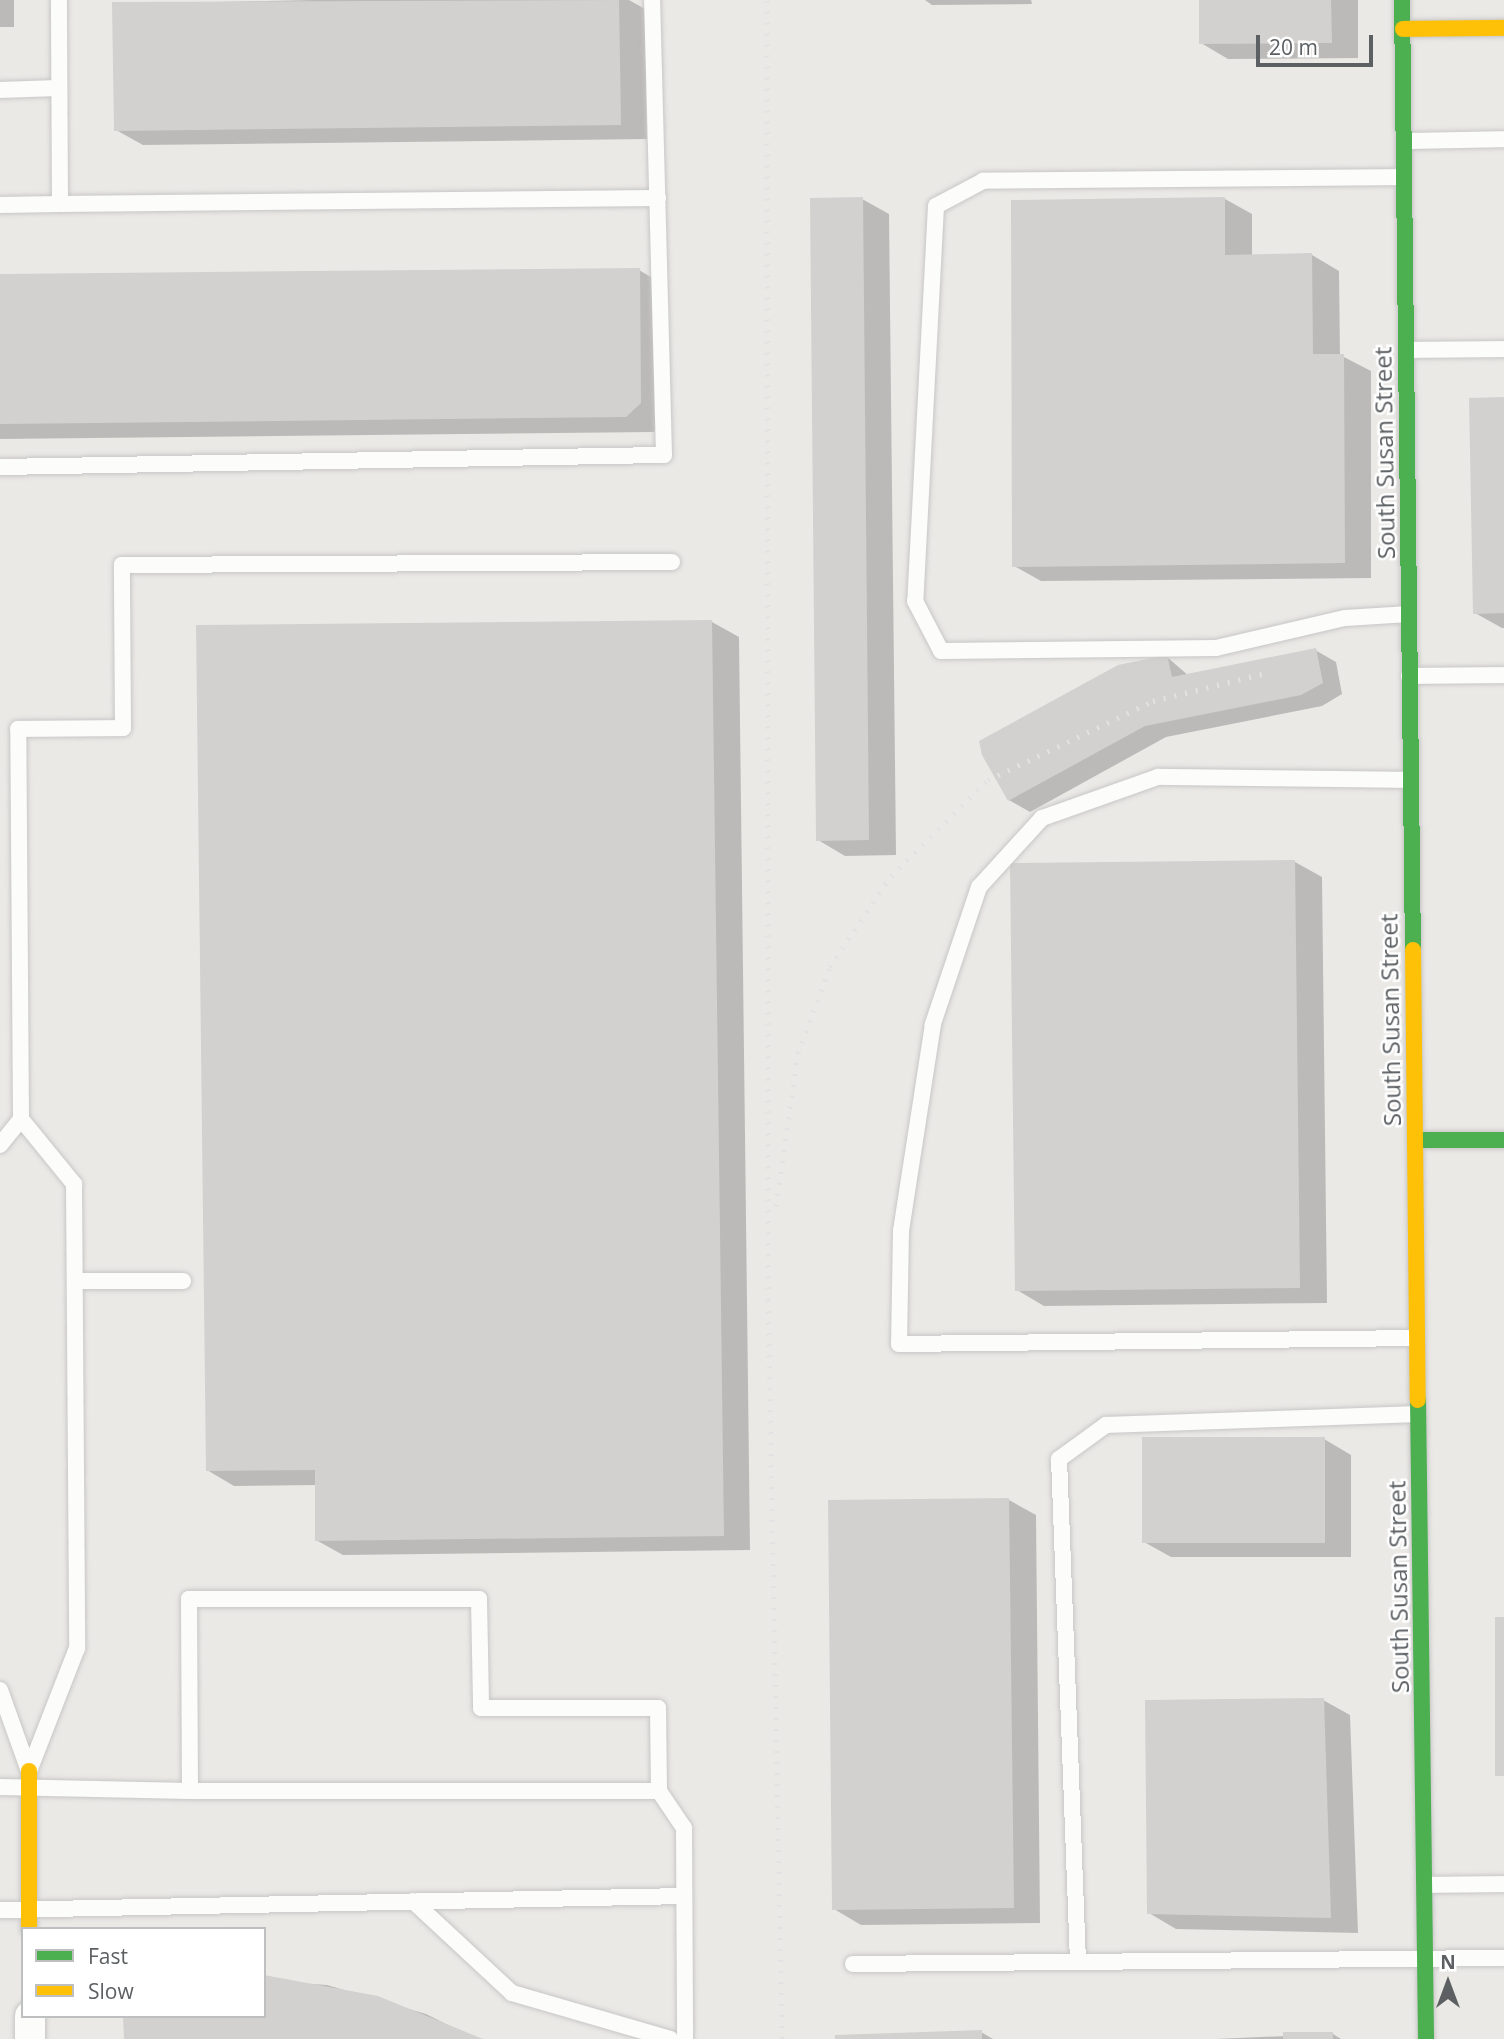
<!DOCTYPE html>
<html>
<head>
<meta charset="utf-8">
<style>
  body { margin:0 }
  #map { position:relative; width:1504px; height:2039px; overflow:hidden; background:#ebe9e6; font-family:"Open Sans",sans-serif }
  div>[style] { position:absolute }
  .shadow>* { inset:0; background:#0003 }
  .building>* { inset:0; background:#d3d1cf }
  .roads { filter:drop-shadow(0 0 2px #c7c7c7) drop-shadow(0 0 2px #c7c7c7) }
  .lane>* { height:16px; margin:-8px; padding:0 8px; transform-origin:8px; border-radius:8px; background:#fcfcfb }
  .street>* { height:30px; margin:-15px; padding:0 15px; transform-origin:15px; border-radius:15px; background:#fcfcfb }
  .fast>* { height:16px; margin:-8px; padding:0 8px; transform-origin:8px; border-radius:8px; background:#4caf50 }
  .slow>* { height:16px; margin:-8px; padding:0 8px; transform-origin:8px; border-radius:8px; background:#ffc107 }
  .rail>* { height:5px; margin-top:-2.5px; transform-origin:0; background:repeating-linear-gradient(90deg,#e2e2e2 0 2px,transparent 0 11px) }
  span { translate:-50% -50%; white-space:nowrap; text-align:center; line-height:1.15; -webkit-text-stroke:5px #fff; paint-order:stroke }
  .street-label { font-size:24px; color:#5c6063 }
  .legend { position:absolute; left:21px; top:1927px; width:245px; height:91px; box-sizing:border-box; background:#fff; border:2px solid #bebfc1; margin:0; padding:9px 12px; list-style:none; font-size:21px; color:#5c6063 }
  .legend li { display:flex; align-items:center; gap:14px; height:35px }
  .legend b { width:35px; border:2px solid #bebfc1 }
  .north { position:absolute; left:1413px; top:1948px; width:70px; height:70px; -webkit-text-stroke:5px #fff; paint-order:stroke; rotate:0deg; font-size:19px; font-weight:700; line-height:28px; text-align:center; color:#5c6063 }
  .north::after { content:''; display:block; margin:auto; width:24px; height:32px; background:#5c6063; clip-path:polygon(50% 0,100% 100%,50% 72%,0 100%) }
  .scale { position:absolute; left:1256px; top:35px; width:117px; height:32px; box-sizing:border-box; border:4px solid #5c6063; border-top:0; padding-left:9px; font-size:21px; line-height:24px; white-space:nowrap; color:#5c6063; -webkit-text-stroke:5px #fff; paint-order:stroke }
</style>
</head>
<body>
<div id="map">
  <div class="shadow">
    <i style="clip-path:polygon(0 0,14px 0,14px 27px,0 27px)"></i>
    <i style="clip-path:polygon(313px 0,629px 0,645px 9px,647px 139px,143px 145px,116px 130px,114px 4px)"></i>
    <i style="clip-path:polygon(925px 0,1031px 0,1032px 4px,932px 5px)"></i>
    <i style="clip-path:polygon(1200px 0,1358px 0,1358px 58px,1228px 59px,1201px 43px)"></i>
    <i style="clip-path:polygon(862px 199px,889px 214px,896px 855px,845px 856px,818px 840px)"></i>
    <i style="clip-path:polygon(1225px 199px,1252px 214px,1252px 256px,1312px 255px,1339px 271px,1340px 355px,1371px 371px,1371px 578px,1041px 581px,1014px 566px)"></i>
    <i style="clip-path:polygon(639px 270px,666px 286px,667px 419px,654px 432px,0 439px,0 276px)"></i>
    <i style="clip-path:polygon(1504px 399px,1504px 628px,1502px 628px,1475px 613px)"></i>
    <i style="clip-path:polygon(712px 622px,739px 637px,750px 1550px,343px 1555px,316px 1540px,316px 1485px,234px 1486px,207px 1470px)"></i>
    <i style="clip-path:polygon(1315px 650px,1336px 662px,1342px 694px,1322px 706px,1166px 737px,1030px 812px,1009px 800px,1167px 657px,1189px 676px)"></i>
    <i style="clip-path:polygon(1295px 862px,1322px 877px,1327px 1303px,1044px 1306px,1017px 1290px)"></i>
    <i style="clip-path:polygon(1324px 1439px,1351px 1455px,1351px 1557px,1171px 1557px,1144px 1542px)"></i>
    <i style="clip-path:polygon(1009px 1500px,1036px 1515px,1040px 1923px,861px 1925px,834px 1909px)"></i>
    <i style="clip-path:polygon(1323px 1700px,1350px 1715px,1358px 1933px,1176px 1929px,1149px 1913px)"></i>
    <i style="clip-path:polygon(264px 1981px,327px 1985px,426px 2014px,476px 2039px,125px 2039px,264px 2016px)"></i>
    <i style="clip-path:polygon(981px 2032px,993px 2039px,836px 2039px)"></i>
    <i style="clip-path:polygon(1333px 2034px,1341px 2039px,1215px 2039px)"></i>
  </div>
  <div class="building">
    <i style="clip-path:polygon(619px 0,621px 125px,114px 131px,112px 2px)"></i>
    <i style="clip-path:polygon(1199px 0,1331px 0,1332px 43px,1199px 44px)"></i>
    <i style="clip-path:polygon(863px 197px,869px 840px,816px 841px,810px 198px)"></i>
    <i style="clip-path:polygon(1225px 197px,1225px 255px,1312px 253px,1313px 354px,1344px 354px,1345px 563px,1012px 567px,1011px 200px)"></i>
    <i style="clip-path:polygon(640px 268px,641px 403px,626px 417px,0 424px,0 274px)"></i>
    <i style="clip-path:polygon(1504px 397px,1504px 613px,1473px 614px,1469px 398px)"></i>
    <i style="clip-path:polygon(712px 620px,724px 1536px,315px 1541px,315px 1470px,206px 1471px,196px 625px)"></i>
    <i style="clip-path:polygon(1316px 648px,1323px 683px,1301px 695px,1145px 726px,1008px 801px,982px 755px,979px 741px,1118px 665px,1167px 655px,1172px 677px)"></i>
    <i style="clip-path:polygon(1295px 860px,1300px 1288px,1015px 1291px,1010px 863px)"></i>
    <i style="clip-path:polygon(1142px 1437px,1325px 1437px,1325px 1543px,1142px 1543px)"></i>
    <i style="clip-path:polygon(1009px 1498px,1014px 1908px,832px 1910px,828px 1500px)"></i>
    <i style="clip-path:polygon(1495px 1617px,1504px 1617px,1504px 1776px,1495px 1776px)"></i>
    <i style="clip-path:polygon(1324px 1698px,1331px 1918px,1147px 1914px,1145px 1700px)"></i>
    <i style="clip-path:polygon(264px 1975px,378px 1996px,483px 2039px,124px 2039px,123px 2016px,264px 2016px)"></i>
    <i style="clip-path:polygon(982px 2030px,982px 2039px,835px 2039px,835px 2035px)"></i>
    <i style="clip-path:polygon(1283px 2032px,1333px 2032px,1333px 2039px,1283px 2039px)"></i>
  </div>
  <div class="roads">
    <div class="lane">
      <i style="left:0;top:90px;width:57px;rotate:-2deg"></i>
      <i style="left:1404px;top:141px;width:100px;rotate:-1.1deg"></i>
      <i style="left:1404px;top:177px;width:421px;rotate:179.5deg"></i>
      <i style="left:983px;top:181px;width:53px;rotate:152deg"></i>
      <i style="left:936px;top:206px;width:396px;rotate:93deg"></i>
      <i style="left:915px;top:601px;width:56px;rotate:62.5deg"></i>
      <i style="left:941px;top:651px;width:275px;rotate:-0.6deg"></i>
      <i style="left:1216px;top:648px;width:132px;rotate:-13.1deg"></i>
      <i style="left:1345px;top:618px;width:64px;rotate:-3.6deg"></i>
      <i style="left:60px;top:204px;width:598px;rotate:-0.57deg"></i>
      <i style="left:0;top:205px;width:60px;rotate:-1deg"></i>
      <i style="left:60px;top:204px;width:204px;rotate:-90.3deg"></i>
      <i style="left:1406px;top:350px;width:98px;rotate:-0.6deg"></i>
      <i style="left:0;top:467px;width:664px;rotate:-1.04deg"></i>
      <i style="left:664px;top:455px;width:455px;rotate:-91.5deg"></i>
      <i style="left:1409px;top:676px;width:95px;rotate:-0.6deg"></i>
      <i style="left:1410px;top:780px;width:252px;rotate:-179.3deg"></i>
      <i style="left:1158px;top:777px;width:123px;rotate:160.5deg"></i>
      <i style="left:1042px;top:818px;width:93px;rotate:132.4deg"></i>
      <i style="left:979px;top:887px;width:145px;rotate:108.6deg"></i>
      <i style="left:933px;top:1024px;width:209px;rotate:98.8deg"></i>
      <i style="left:901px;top:1231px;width:113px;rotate:91deg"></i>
      <i style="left:899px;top:1344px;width:518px;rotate:-0.66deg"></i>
      <i style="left:21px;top:1119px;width:390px;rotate:-90.4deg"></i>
      <i style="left:18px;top:729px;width:105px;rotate:-0.5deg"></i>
      <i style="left:123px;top:728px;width:163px;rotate:-90.4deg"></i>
      <i style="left:122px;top:565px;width:550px;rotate:-0.31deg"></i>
      <i style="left:0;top:1145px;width:33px;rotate:-51deg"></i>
      <i style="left:21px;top:1119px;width:84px;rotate:50.8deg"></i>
      <i style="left:74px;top:1184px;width:464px;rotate:89.6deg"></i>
      <i style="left:77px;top:1648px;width:132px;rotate:111.3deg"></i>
      <i style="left:75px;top:1281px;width:108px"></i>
      <i style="left:0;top:1690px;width:86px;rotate:70.3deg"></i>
      <i style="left:0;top:1787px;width:190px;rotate:1.2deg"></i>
      <i style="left:659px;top:1791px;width:469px;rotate:180deg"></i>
      <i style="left:190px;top:1791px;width:192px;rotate:-90.3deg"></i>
      <i style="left:189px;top:1599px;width:290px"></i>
      <i style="left:479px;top:1599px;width:109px;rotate:88.9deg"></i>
      <i style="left:481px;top:1708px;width:177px"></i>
      <i style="left:658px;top:1708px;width:83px;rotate:89.3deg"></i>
      <i style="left:659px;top:1791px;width:45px;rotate:56deg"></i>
      <i style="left:684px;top:1828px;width:211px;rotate:89.7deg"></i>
      <i style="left:1424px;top:1885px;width:80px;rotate:-0.7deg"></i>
      <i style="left:413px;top:1901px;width:135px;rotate:42.9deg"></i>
      <i style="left:512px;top:1993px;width:165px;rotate:16.2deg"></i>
      <i style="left:0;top:1910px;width:684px;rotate:-1.17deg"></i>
      <i style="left:1078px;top:1962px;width:503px;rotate:-92.16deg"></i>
      <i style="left:1059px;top:1459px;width:58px;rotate:-35.9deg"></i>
      <i style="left:1106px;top:1425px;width:312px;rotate:-2deg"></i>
      <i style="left:853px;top:1964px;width:651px;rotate:-0.53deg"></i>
    </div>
    <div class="street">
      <i style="left:30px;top:2016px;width:23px;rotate:90deg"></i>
    </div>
    <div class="fast">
      <i style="left:1402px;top:0;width:950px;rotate:89.34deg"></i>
      <i style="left:1415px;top:1140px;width:89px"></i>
      <i style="left:1418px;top:1400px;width:639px;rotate:89.28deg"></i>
    </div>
    <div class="slow">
      <i style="left:1403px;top:29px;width:101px;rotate:-0.6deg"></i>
      <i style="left:1413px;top:950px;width:450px;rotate:89.4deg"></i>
      <i style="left:29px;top:1771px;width:158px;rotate:90deg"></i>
    </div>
  </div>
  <div class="rail">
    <i style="left:767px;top:0;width:1300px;rotate:89.96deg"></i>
    <i style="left:768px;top:1300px;width:739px;rotate:88.91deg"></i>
    <i style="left:776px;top:1206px;width:155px;rotate:-81.8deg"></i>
    <i style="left:798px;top:1053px;width:92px;rotate:-69.6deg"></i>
    <i style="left:830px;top:967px;width:110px;rotate:-56.2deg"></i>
    <i style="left:891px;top:876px;width:136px;rotate:-44.7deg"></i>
    <i style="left:988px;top:780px;width:183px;rotate:-25.6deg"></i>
    <i style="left:1153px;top:701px;width:120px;rotate:-14deg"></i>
  </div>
  <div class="street-label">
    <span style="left:1384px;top:453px;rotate:-91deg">South Susan Street</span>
    <span style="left:1390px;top:1020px;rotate:-91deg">South Susan Street</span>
    <span style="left:1398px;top:1587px;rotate:-91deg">South Susan Street</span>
  </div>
  <ul class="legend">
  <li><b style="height:9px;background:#4caf50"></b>Fast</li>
  <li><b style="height:9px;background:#ffc107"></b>Slow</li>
  </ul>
  <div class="north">N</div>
  <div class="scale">20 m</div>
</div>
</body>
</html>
